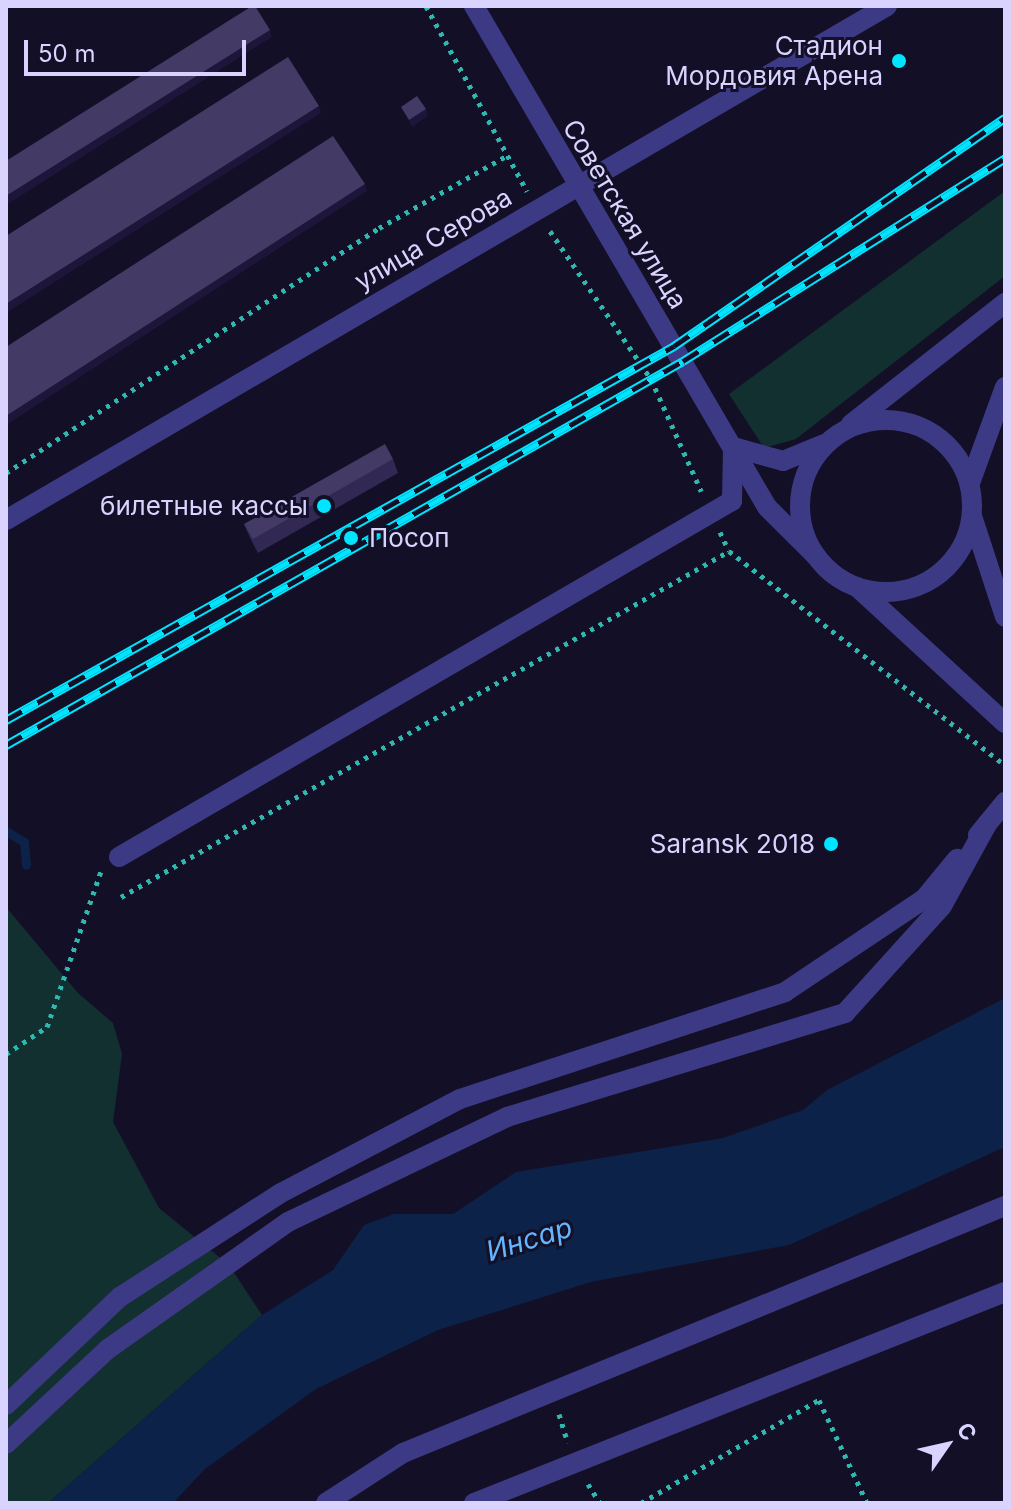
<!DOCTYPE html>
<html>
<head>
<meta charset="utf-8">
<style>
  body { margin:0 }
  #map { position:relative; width:1011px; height:1509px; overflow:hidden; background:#130f26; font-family:Inter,sans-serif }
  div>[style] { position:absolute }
  .green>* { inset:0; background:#12302f }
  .water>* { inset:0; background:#0c2248 }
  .stream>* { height:9px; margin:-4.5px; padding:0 4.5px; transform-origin:4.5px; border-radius:4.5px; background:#0c2248 }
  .path>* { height:5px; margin-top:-2.5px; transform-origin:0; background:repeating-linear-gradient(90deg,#2fb8b0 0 4px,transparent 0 10px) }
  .minor>* { height:20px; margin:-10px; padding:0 10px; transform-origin:10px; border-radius:10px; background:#3d3a85 }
  .minor>.ring { margin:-10px; padding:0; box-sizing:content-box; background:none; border:20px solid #3d3a85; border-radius:50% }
  .rail>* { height:9px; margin-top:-4.5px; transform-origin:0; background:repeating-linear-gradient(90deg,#130f26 0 18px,#00e5ff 0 36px); box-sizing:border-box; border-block:2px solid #00e5ff }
  .wall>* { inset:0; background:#312854 }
  .shaded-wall>* { inset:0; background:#1d163a }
  .building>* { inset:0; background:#433a66 }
  .dots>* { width:22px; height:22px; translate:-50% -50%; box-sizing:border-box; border:4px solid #130f26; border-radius:50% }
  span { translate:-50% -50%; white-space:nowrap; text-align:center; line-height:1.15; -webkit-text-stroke:6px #130f26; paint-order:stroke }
  .poi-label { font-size:26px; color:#d9d4ff }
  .right { translate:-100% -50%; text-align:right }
  .left { translate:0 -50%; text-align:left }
  .street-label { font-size:26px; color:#d9d4ff }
  .water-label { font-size:28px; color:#62b6ff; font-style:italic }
  .frame { position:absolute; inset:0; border:8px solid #d9d4ff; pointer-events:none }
  .north { position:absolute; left:907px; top:1405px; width:80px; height:80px; -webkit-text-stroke:6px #130f26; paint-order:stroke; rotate:56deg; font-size:22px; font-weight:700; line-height:32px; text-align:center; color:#d9d4ff }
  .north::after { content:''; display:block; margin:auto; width:28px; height:36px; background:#d9d4ff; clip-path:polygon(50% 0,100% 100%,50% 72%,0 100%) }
  .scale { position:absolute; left:24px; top:40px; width:222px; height:36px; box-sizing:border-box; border:4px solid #d9d4ff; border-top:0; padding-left:10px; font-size:24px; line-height:28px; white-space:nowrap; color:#d9d4ff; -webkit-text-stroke:6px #130f26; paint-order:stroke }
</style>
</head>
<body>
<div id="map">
  <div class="green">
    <i style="clip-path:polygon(1005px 191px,1005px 276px,796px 439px,764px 448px,729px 394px)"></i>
    <i style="clip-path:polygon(6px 907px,78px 993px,113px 1023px,122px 1054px,113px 1122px,159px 1208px,229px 1265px,262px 1315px,48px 1503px,6px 1503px)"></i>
  </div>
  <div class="water">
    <i style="clip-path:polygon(1005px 998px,1005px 1147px,789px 1245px,591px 1282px,438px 1330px,316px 1389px,205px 1469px,173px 1503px,48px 1503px,262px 1315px,333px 1270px,364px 1225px,394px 1214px,453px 1214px,516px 1172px,723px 1138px,803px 1110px,827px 1090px)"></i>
  </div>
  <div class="stream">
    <i style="left:6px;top:831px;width:21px;rotate:31deg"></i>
    <i style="left:24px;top:842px;width:23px;rotate:85deg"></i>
  </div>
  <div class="path">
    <i style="left:426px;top:6px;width:211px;rotate:61.4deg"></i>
    <i style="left:550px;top:231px;width:179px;rotate:55.7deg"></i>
    <i style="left:651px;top:379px;width:123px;rotate:65.9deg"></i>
    <i style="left:6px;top:473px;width:446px;rotate:-33.3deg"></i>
    <i style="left:379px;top:228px;width:148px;rotate:-29.5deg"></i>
    <i style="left:720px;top:532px;width:21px;rotate:65deg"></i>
    <i style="left:729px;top:551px;width:349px;rotate:37.8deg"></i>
    <i style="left:121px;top:897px;width:700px;rotate:-29.64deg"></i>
    <i style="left:6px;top:1054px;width:49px;rotate:-33.4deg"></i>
    <i style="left:47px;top:1027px;width:165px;rotate:-70.9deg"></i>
    <i style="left:559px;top:1414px;width:30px;rotate:73deg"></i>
    <i style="left:588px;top:1484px;width:22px;rotate:58deg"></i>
    <i style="left:641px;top:1503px;width:206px;rotate:-30.1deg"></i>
    <i style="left:819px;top:1400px;width:114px;rotate:65deg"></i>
  </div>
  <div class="minor">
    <i style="left:474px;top:6px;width:580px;rotate:59.68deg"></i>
    <i style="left:767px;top:507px;width:69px;rotate:45deg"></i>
    <i class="ring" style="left:800px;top:420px;width:152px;height:152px"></i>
    <i style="left:851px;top:424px;width:196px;rotate:-38.2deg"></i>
    <i style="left:733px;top:447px;width:52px;rotate:15.6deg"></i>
    <i style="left:783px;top:461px;width:44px;rotate:-22.5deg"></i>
    <i style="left:970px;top:483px;width:102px;rotate:-70deg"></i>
    <i style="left:972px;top:516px;width:106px;rotate:71.9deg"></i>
    <i style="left:6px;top:520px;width:1020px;rotate:-30.26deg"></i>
    <i style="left:857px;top:587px;width:201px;rotate:42.6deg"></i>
    <i style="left:978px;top:835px;width:43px;rotate:-50.7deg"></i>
    <i style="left:119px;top:857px;width:709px;rotate:-30.15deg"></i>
    <i style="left:732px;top:501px;width:54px;rotate:-88.9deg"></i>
    <i style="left:6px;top:1405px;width:157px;rotate:-43.5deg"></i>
    <i style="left:120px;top:1297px;width:189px;rotate:-32.9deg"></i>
    <i style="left:279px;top:1194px;width:204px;rotate:-27.7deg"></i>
    <i style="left:460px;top:1099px;width:342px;rotate:-18.2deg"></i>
    <i style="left:785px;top:992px;width:167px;rotate:-33.8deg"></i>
    <i style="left:924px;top:899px;width:52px;rotate:-50.5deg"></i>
    <i style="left:6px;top:1444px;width:139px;rotate:-43deg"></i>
    <i style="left:108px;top:1349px;width:220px;rotate:-35.2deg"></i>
    <i style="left:288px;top:1222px;width:243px;rotate:-25.6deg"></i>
    <i style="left:507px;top:1117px;width:354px;rotate:-17.1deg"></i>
    <i style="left:845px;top:1013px;width:144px;rotate:-47.8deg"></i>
    <i style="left:942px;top:906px;width:94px;rotate:-61.2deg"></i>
    <i style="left:326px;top:1503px;width:92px;rotate:-33deg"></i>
    <i style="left:403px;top:1453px;width:651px;rotate:-22.31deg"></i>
    <i style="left:474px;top:1503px;width:571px;rotate:-21.67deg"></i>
  </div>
  <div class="rail">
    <i style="left:6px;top:720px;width:766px;rotate:-29.24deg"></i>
    <i style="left:674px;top:346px;width:402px;rotate:-34.6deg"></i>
    <i style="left:6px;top:745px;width:778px;rotate:-29.56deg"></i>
    <i style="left:683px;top:361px;width:381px;rotate:-32.2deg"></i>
  </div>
  <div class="wall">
    <i style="clip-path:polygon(393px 459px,398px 473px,258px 553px,250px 538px,244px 524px)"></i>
  </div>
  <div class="shaded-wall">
    <i style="clip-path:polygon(270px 30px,272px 37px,6px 205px,6px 196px)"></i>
    <i style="clip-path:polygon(319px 106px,321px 113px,6px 313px,6px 304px)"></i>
    <i style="clip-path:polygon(426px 109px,428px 116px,412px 127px,409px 120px)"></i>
    <i style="clip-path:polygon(365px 184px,367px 191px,6px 425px,6px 416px)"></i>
  </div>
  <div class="building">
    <i style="clip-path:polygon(252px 6px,255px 6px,270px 30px,6px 196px,6px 161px)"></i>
    <i style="clip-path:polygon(288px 57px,319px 106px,6px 304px,6px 236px)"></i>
    <i style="clip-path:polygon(417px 96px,426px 109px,409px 120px,401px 107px)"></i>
    <i style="clip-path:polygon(333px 136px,365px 184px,6px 416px,6px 347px)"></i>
    <i style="clip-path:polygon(385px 444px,393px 459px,253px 539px,244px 524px)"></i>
  </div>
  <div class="dots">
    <i style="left:899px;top:61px;background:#00e5ff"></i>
    <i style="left:324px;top:506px;background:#00e5ff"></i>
    <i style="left:351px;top:538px;background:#00e5ff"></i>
    <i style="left:831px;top:844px;background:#00e5ff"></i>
  </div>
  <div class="poi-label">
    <span class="right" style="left:883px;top:61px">Стадион<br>Мордовия Арена</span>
    <span class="right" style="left:308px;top:506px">билетные кассы</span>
    <span class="left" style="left:369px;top:538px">Посоп</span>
    <span class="right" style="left:815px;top:844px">Saransk 2018</span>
  </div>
  <div class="street-label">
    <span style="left:625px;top:214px;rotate:59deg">Советская улица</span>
    <span style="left:433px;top:239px;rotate:-30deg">улица Серова</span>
  </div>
  <div class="water-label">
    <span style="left:529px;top:1239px;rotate:-17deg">Инсар</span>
  </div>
  <div class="frame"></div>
  <div class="north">С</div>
  <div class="scale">50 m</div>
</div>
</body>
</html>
